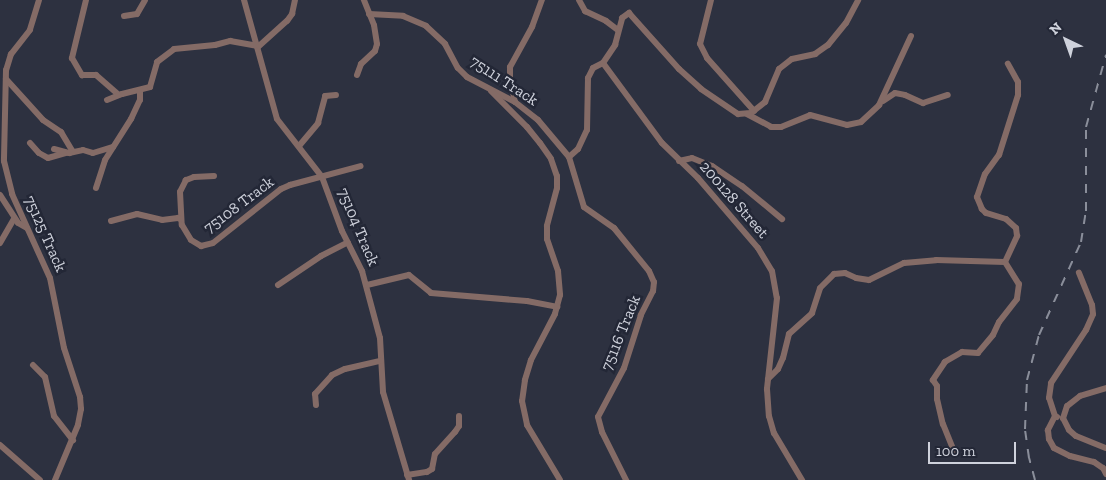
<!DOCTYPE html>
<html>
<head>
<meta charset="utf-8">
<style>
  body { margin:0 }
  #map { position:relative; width:1106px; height:480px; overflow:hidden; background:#2d3140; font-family:"Zilla Slab",serif }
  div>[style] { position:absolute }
  .minor>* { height:6px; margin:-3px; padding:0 3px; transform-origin:3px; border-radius:3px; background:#846b66 }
  .rail>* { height:2px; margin-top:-1px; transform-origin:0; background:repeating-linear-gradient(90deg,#8a8e9a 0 9px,transparent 0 18px) }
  span { translate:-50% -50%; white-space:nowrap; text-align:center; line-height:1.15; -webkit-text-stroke:5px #232736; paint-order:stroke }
  .street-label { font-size:16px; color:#cfd2dc }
  .north { position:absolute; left:1041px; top:15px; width:50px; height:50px; -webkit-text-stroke:4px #232736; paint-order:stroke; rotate:318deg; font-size:14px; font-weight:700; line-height:20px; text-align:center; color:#cfd2dc }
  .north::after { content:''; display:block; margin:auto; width:18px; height:22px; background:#cfd2dc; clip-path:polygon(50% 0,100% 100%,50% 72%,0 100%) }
  .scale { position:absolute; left:928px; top:442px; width:88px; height:22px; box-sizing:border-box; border:2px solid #cfd2dc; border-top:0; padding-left:6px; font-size:15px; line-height:18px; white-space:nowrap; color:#cfd2dc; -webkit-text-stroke:4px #232736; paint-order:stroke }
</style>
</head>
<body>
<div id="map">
  <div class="minor">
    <i style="left:39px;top:0;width:31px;rotate:107deg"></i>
    <i style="left:30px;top:30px;width:31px;rotate:128deg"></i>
    <i style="left:11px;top:54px;width:17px;rotate:107deg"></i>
    <i style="left:6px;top:70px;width:91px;rotate:91.3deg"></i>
    <i style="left:4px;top:161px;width:34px;rotate:76deg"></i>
    <i style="left:12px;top:194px;width:92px;rotate:65.7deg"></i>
    <i style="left:50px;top:278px;width:71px;rotate:78.7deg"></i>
    <i style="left:64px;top:348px;width:52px;rotate:71.9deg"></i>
    <i style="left:80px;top:397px;width:12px;rotate:85deg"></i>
    <i style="left:81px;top:409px;width:16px;rotate:101deg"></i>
    <i style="left:78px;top:425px;width:60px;rotate:112.7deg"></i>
    <i style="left:86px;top:0;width:60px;rotate:103.6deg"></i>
    <i style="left:72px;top:58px;width:20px;rotate:60deg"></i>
    <i style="left:82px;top:75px;width:14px"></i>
    <i style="left:96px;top:75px;width:30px;rotate:41deg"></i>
    <i style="left:244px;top:0;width:123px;rotate:74.5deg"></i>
    <i style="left:277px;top:119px;width:73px;rotate:52.2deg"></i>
    <i style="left:322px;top:177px;width:58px;rotate:69.7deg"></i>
    <i style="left:342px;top:231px;width:45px;rotate:63.4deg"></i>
    <i style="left:362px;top:271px;width:69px;rotate:75deg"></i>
    <i style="left:380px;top:338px;width:54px;rotate:86.8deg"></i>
    <i style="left:383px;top:392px;width:92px;rotate:73.5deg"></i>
    <i style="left:579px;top:0;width:13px;rotate:61deg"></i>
    <i style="left:585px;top:11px;width:23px;rotate:25deg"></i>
    <i style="left:606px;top:21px;width:15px;rotate:37deg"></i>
    <i style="left:711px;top:0;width:45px;rotate:104deg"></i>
    <i style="left:700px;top:44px;width:16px;rotate:63deg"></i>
    <i style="left:707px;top:58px;width:71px;rotate:48.4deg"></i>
    <i style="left:369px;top:14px;width:34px;rotate:3deg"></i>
    <i style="left:403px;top:16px;width:25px;rotate:23deg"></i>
    <i style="left:426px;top:26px;width:26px;rotate:43deg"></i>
    <i style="left:445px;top:44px;width:27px;rotate:62deg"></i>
    <i style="left:458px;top:68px;width:13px;rotate:45deg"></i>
    <i style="left:467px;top:77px;width:54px;rotate:27.5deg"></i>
    <i style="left:515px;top:102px;width:29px;rotate:38deg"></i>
    <i style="left:538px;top:120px;width:48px;rotate:50deg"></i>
    <i style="left:569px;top:157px;width:52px;rotate:73.3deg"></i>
    <i style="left:584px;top:207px;width:37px;rotate:35deg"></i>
    <i style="left:614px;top:228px;width:55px;rotate:50.9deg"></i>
    <i style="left:649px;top:271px;width:12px;rotate:66deg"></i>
    <i style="left:654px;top:282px;width:9px;rotate:96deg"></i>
    <i style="left:653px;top:291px;width:27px;rotate:117deg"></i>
    <i style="left:641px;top:315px;width:56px;rotate:107.8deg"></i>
    <i style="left:624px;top:368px;width:55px;rotate:118deg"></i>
    <i style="left:598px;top:417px;width:16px;rotate:75deg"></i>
    <i style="left:602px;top:432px;width:54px;rotate:63.4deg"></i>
    <i style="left:124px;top:16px;width:13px;rotate:-9deg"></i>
    <i style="left:137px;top:14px;width:16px;rotate:-60deg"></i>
    <i style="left:603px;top:63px;width:22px;rotate:-56deg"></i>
    <i style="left:615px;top:45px;width:28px;rotate:-75deg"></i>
    <i style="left:622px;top:18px;width:9px;rotate:-36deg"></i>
    <i style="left:629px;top:13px;width:75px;rotate:48.2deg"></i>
    <i style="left:679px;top:69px;width:30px;rotate:42deg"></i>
    <i style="left:701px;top:89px;width:45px;rotate:34deg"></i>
    <i style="left:738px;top:114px;width:13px;rotate:-4deg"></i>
    <i style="left:751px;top:113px;width:18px;rotate:-38deg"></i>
    <i style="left:765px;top:102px;width:36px;rotate:-67deg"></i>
    <i style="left:779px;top:69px;width:16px;rotate:-38deg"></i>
    <i style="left:792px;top:59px;width:24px;rotate:-12deg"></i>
    <i style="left:815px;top:54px;width:16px;rotate:-35deg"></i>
    <i style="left:828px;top:45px;width:28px;rotate:-51deg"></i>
    <i style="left:846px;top:23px;width:26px;rotate:-62deg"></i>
    <i style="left:357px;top:75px;width:12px;rotate:-70deg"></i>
    <i style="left:361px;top:64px;width:19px;rotate:-43deg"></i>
    <i style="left:375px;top:51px;width:7px;rotate:-74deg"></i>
    <i style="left:377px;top:44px;width:19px;rotate:-99deg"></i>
    <i style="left:374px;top:25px;width:27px;rotate:-112deg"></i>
    <i style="left:6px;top:79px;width:55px;rotate:47.9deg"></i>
    <i style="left:43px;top:120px;width:22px;rotate:34deg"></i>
    <i style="left:61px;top:132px;width:23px;rotate:59deg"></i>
    <i style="left:491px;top:91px;width:51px;rotate:45deg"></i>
    <i style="left:527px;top:127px;width:21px;rotate:51deg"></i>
    <i style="left:540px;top:143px;width:19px;rotate:55deg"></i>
    <i style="left:551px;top:159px;width:18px;rotate:71deg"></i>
    <i style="left:557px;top:176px;width:12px;rotate:90deg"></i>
    <i style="left:557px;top:188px;width:39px;rotate:105deg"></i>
    <i style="left:547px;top:226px;width:13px;rotate:90deg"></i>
    <i style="left:547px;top:239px;width:34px;rotate:71deg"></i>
    <i style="left:558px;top:271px;width:24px;rotate:85deg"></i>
    <i style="left:560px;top:295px;width:20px;rotate:105deg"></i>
    <i style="left:555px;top:314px;width:52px;rotate:117.6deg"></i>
    <i style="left:531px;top:360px;width:21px;rotate:107deg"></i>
    <i style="left:525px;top:380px;width:21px;rotate:98deg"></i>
    <i style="left:522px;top:401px;width:25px;rotate:78deg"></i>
    <i style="left:527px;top:425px;width:64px;rotate:59deg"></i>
    <i style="left:107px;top:100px;width:16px;rotate:-22deg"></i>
    <i style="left:122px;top:94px;width:29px;rotate:-14deg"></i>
    <i style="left:150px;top:87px;width:26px;rotate:-74deg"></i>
    <i style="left:157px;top:62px;width:21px;rotate:-37deg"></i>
    <i style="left:174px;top:49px;width:41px;rotate:-5.6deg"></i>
    <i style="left:215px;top:45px;width:16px;rotate:-15deg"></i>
    <i style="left:230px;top:41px;width:29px;rotate:10deg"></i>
    <i style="left:259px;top:46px;width:38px;rotate:-42deg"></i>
    <i style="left:287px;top:21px;width:9px;rotate:-54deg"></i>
    <i style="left:292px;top:14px;width:14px;rotate:-78deg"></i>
    <i style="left:883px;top:101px;width:14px;rotate:-34deg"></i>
    <i style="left:895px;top:93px;width:10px;rotate:11deg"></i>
    <i style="left:905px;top:95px;width:20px;rotate:24deg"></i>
    <i style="left:923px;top:103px;width:26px;rotate:-18deg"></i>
    <i style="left:515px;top:102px;width:24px;rotate:-102deg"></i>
    <i style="left:510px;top:79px;width:12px;rotate:-90deg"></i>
    <i style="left:510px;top:67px;width:46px;rotate:-61.2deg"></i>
    <i style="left:532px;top:27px;width:29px;rotate:-70deg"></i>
    <i style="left:747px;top:114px;width:27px;rotate:28deg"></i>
    <i style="left:771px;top:127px;width:10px"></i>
    <i style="left:781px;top:127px;width:31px;rotate:-22deg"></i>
    <i style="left:810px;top:115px;width:38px;rotate:15deg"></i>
    <i style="left:847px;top:125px;width:14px;rotate:-12deg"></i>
    <i style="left:861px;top:122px;width:25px;rotate:-43deg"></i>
    <i style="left:879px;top:105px;width:76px;rotate:-65.1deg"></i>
    <i style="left:30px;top:143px;width:13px;rotate:48deg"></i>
    <i style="left:39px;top:153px;width:10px;rotate:29deg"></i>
    <i style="left:48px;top:158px;width:19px;rotate:-16deg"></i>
    <i style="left:299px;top:146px;width:30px;rotate:-50deg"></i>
    <i style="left:318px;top:123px;width:28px;rotate:-75deg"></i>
    <i style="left:325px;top:96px;width:11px;rotate:-5deg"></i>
    <i style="left:54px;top:149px;width:16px;rotate:15deg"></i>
    <i style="left:69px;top:153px;width:14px;rotate:-12deg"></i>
    <i style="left:83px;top:150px;width:10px;rotate:17deg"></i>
    <i style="left:93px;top:153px;width:21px;rotate:-17deg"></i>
    <i style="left:569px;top:157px;width:12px;rotate:-42deg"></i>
    <i style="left:578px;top:149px;width:21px;rotate:-65deg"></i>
    <i style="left:587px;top:130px;width:52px;rotate:-88.9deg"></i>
    <i style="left:588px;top:78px;width:11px;rotate:-63deg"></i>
    <i style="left:593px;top:68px;width:11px;rotate:-27deg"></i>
    <i style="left:603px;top:63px;width:99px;rotate:53.6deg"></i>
    <i style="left:662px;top:143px;width:50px;rotate:44.2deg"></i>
    <i style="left:698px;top:178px;width:92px;rotate:49.4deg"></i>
    <i style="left:758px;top:248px;width:27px;rotate:59deg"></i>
    <i style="left:772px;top:271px;width:27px;rotate:80deg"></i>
    <i style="left:777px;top:298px;width:92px;rotate:96.3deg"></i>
    <i style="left:767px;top:389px;width:27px;rotate:86deg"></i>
    <i style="left:769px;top:416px;width:18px;rotate:74deg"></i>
    <i style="left:774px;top:433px;width:55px;rotate:59.2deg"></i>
    <i style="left:679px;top:161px;width:13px;rotate:-13deg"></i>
    <i style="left:692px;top:158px;width:22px;rotate:22deg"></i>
    <i style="left:712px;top:166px;width:36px;rotate:34deg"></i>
    <i style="left:742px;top:186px;width:52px;rotate:39.5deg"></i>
    <i style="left:214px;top:176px;width:20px;rotate:177deg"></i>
    <i style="left:194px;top:177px;width:9px;rotate:159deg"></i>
    <i style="left:186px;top:180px;width:13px;rotate:117deg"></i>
    <i style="left:180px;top:192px;width:33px;rotate:87deg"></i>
    <i style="left:182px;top:225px;width:17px;rotate:59deg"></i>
    <i style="left:191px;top:240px;width:12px;rotate:31deg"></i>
    <i style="left:201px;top:246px;width:12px;rotate:-14deg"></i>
    <i style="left:213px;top:243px;width:87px;rotate:-38.5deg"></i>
    <i style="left:281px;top:189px;width:10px;rotate:-24deg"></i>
    <i style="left:290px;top:185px;width:73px;rotate:-15deg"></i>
    <i style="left:96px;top:188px;width:29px;rotate:-72deg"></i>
    <i style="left:105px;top:160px;width:49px;rotate:-57.6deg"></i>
    <i style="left:131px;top:119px;width:21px;rotate:-65deg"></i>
    <i style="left:140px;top:100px;width:10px;rotate:-90deg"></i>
    <i style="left:0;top:195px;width:33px;rotate:57deg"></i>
    <i style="left:18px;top:223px;width:10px;rotate:29deg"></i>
    <i style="left:111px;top:221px;width:27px;rotate:-15deg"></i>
    <i style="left:137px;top:214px;width:26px;rotate:13deg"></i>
    <i style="left:162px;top:220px;width:16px;rotate:-7deg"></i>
    <i style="left:178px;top:218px;width:2px;rotate:27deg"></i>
    <i style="left:0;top:243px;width:28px;rotate:-60deg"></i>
    <i style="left:1005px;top:262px;width:29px;rotate:-65deg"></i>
    <i style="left:1017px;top:236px;width:8px;rotate:-97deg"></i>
    <i style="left:1016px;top:228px;width:13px;rotate:-138deg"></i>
    <i style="left:1006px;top:219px;width:21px;rotate:-163deg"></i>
    <i style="left:986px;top:213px;width:6px;rotate:-135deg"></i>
    <i style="left:982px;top:209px;width:13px;rotate:-113deg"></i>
    <i style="left:977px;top:197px;width:24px;rotate:-71deg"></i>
    <i style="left:985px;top:174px;width:24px;rotate:-54deg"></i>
    <i style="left:999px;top:155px;width:63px;rotate:-72.4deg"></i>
    <i style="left:1018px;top:95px;width:13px;rotate:-90deg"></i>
    <i style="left:1018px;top:82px;width:21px;rotate:-119deg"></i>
    <i style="left:278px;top:285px;width:52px;rotate:-34deg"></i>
    <i style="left:321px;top:256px;width:30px;rotate:-27deg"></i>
    <i style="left:367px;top:285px;width:43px;rotate:-13.4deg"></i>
    <i style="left:409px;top:275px;width:28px;rotate:39deg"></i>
    <i style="left:431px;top:293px;width:96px;rotate:4.8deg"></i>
    <i style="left:527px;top:301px;width:31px;rotate:11deg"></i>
    <i style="left:33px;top:365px;width:17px;rotate:45deg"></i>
    <i style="left:45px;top:377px;width:40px;rotate:77deg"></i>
    <i style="left:54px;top:416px;width:31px;rotate:52deg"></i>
    <i style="left:768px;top:379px;width:14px;rotate:-45deg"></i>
    <i style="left:778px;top:369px;width:12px;rotate:-66deg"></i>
    <i style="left:783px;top:358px;width:25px;rotate:-76deg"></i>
    <i style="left:789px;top:334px;width:31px;rotate:-42deg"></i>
    <i style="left:812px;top:313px;width:26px;rotate:-72deg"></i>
    <i style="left:820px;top:288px;width:20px;rotate:-45deg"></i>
    <i style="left:834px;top:274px;width:11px;rotate:-5deg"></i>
    <i style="left:845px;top:273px;width:12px;rotate:24deg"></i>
    <i style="left:856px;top:278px;width:13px;rotate:9deg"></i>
    <i style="left:869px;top:280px;width:39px;rotate:-26deg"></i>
    <i style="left:904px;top:263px;width:32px;rotate:-5deg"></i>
    <i style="left:936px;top:260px;width:69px;rotate:1.7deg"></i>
    <i style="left:1005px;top:262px;width:26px;rotate:58deg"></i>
    <i style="left:1019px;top:284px;width:15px;rotate:98deg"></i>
    <i style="left:1017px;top:299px;width:29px;rotate:128deg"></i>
    <i style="left:999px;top:322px;width:14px;rotate:115deg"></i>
    <i style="left:993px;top:335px;width:23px;rotate:130deg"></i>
    <i style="left:978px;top:353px;width:16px;rotate:-176deg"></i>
    <i style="left:962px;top:352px;width:20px;rotate:150deg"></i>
    <i style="left:945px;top:362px;width:22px;rotate:124deg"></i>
    <i style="left:933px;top:380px;width:7px;rotate:56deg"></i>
    <i style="left:937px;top:386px;width:13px;rotate:90deg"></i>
    <i style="left:937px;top:399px;width:26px;rotate:77deg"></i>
    <i style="left:943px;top:424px;width:29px;rotate:68deg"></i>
    <i style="left:1106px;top:388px;width:27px;rotate:163deg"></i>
    <i style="left:1080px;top:396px;width:16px;rotate:142deg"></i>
    <i style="left:1067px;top:406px;width:13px;rotate:108deg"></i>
    <i style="left:1063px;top:418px;width:13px;rotate:63deg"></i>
    <i style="left:1069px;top:430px;width:9px;rotate:41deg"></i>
    <i style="left:1076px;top:436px;width:32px;rotate:22deg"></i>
    <i style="left:316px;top:405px;width:11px;rotate:-95deg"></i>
    <i style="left:315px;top:394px;width:25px;rotate:-48deg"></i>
    <i style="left:332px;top:375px;width:14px;rotate:-25deg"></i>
    <i style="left:345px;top:369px;width:37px;rotate:-13deg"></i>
    <i style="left:1055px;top:416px;width:19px;rotate:-108deg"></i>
    <i style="left:1049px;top:398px;width:15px;rotate:-82deg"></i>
    <i style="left:1051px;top:383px;width:64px;rotate:-56.6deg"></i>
    <i style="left:1086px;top:330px;width:17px;rotate:-66deg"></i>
    <i style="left:1093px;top:314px;width:9px;rotate:-96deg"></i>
    <i style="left:1092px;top:305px;width:35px;rotate:-112deg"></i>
    <i style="left:1057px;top:417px;width:2px;rotate:-153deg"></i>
    <i style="left:1055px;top:416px;width:16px;rotate:117deg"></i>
    <i style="left:1048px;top:430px;width:9px;rotate:84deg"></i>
    <i style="left:1049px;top:439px;width:10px;rotate:61deg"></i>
    <i style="left:1054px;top:448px;width:18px;rotate:27deg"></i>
    <i style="left:1070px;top:456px;width:25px;rotate:14deg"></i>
    <i style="left:1094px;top:462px;width:11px;rotate:34deg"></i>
    <i style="left:1103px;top:468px;width:7px;rotate:63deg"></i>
    <i style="left:0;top:445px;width:53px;rotate:41.2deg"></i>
    <i style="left:407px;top:475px;width:20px;rotate:-9deg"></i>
    <i style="left:427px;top:472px;width:6px;rotate:-31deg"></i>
    <i style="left:432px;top:469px;width:15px;rotate:-79deg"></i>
    <i style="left:435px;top:454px;width:30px;rotate:-48deg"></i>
    <i style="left:455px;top:432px;width:7px;rotate:-56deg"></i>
    <i style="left:459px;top:426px;width:10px;rotate:-90deg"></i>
  </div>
  <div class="rail">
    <i style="left:1035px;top:480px;width:23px;rotate:-105deg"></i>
    <i style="left:1029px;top:458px;width:29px;rotate:-98deg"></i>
    <i style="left:1025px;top:429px;width:49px;rotate:-87.7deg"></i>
    <i style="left:1027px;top:380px;width:47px;rotate:-75.1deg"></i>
    <i style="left:1039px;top:335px;width:102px;rotate:-65.7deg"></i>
    <i style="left:1081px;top:242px;width:31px;rotate:-81deg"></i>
    <i style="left:1086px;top:211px;width:84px;rotate:-90deg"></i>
    <i style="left:1086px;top:127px;width:75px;rotate:-74.5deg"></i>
  </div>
  <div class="street-label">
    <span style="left:504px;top:81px;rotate:33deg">75111 Track</span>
    <span style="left:734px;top:200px;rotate:49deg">200128 Street</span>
    <span style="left:239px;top:205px;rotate:-37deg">75108 Track</span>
    <span style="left:358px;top:227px;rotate:67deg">75104 Track</span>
    <span style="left:45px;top:234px;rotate:66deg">75125 Track</span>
    <span style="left:621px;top:333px;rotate:-68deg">75116 Track</span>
  </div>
  <div class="north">N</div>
  <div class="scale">100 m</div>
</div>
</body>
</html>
